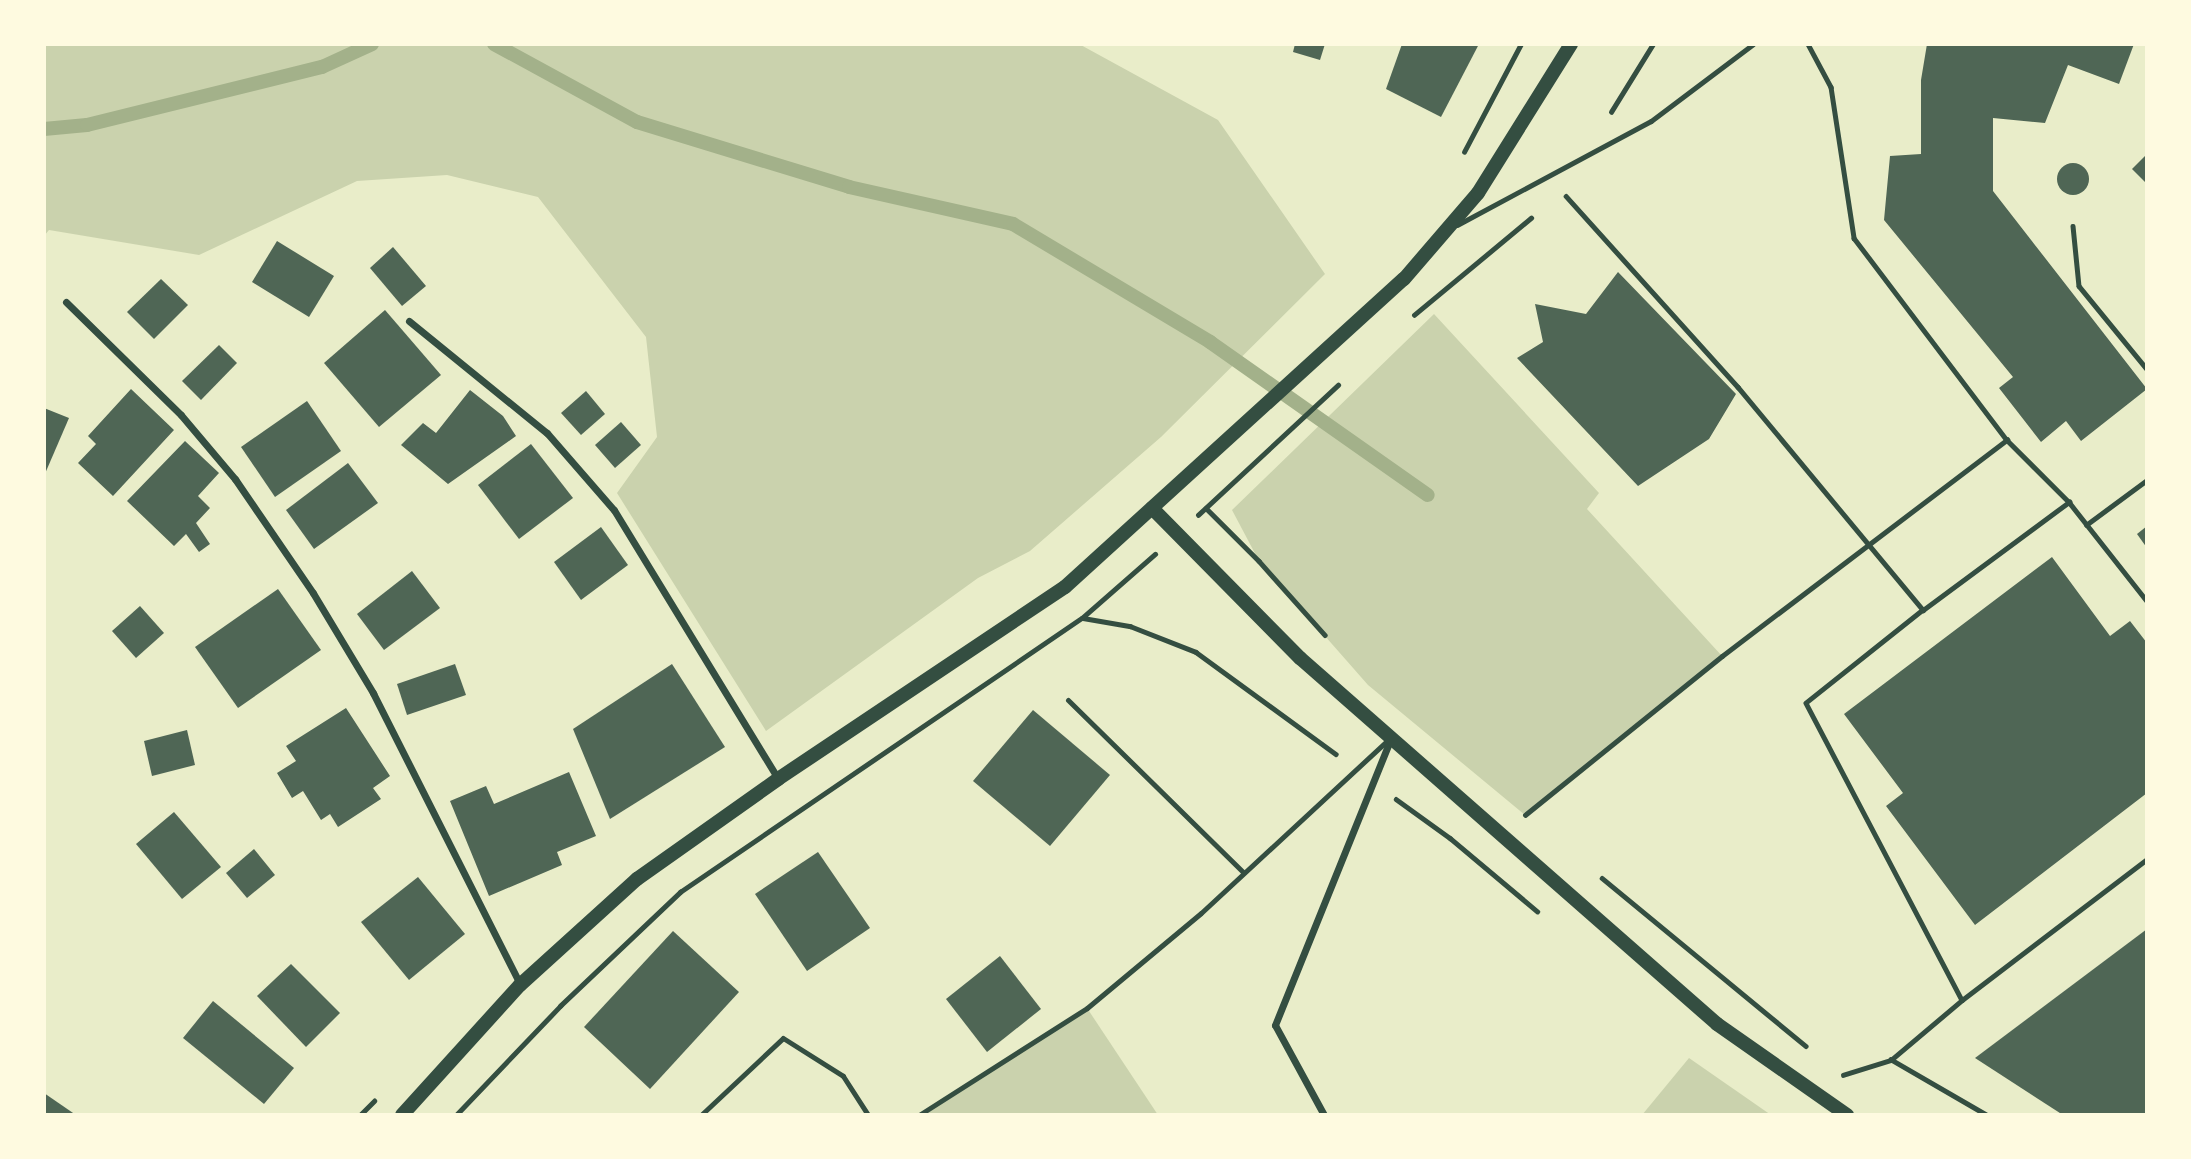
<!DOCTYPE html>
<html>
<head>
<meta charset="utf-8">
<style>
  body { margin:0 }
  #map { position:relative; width:2191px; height:1159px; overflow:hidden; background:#e9edc9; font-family:Roboto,sans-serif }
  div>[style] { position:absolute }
  .green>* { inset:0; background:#cad2ad }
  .stream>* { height:14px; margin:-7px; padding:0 7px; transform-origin:7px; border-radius:7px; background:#a3b18a }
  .building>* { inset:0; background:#4f6655 }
  .round { border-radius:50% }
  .path>* { height:4.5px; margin:-2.25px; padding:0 2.25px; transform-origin:2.25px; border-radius:2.25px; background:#344e41 }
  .service>* { height:5px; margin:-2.5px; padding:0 2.5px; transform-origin:2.5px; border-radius:2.5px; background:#344e41 }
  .minor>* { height:7px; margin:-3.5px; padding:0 3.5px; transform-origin:3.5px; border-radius:3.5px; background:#344e41 }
  .secondary>* { height:14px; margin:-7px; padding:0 7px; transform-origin:7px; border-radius:7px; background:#344e41 }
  span { translate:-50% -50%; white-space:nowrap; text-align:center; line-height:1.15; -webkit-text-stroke:6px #fefae0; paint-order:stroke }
  .frame { position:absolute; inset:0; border:46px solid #fefae0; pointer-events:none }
</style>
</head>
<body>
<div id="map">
  <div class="green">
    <i style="clip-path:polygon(44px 44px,1079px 44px,1218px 120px,1325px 274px,1161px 437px,1030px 551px,978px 578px,766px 731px,617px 493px,657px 437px,646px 337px,538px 197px,447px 175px,357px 181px,199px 255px,49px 230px,44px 236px)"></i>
    <i style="clip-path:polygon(1434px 314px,1599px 493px,1587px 509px,1722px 656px,1525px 815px,1368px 685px,1259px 561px,1232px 510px)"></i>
    <i style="clip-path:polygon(1087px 1008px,1158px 1115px,919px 1115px)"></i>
    <i style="clip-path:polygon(1689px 1058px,1771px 1115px,1642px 1115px)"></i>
  </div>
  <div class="stream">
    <i style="left:494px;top:44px;width:163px;rotate:28.6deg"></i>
    <i style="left:637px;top:122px;width:222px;rotate:17deg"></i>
    <i style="left:849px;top:187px;width:168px;rotate:12.7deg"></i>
    <i style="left:1013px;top:224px;width:230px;rotate:30.9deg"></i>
    <i style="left:1210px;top:342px;width:266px;rotate:35.1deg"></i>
    <i style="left:44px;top:129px;width:43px;rotate:-5.3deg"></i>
    <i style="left:87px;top:125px;width:242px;rotate:-13.9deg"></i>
    <i style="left:322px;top:67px;width:55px;rotate:-24.7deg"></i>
  </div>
  <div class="building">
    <i style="clip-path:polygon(1295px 44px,1325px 44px,1320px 60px,1293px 52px)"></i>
    <i style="clip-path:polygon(1402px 44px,1479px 44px,1441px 117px,1386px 89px)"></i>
    <i style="clip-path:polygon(1927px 44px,2134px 44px,2119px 84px,2068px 65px,2045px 123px,1993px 118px,1993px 191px,2147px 389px,2081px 441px,2066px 421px,2041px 442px,1999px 388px,2013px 377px,1884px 220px,1890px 156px,1921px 154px,1921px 80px)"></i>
    <i style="clip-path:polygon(2147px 154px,2147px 184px,2132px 169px)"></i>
    <i class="round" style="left:2057px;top:163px;width:32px;height:32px"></i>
    <i style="clip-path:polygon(277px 241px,334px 276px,309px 317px,252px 282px)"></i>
    <i style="clip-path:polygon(393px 247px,426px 286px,402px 306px,370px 268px)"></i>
    <i style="clip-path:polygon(1618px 272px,1736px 394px,1709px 439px,1638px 486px,1517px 358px,1543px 342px,1535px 304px,1586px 314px)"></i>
    <i style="clip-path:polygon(161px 279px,188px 305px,154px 339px,127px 312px)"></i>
    <i style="clip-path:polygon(385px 310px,441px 375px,379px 427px,324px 363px)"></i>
    <i style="clip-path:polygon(219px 345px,237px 363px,201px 400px,182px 381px)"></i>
    <i style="clip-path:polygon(131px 389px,174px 430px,113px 496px,78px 463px,96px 444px,88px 436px)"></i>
    <i style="clip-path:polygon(470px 390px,503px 416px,516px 436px,448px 484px,401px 445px,423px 423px,436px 433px)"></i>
    <i style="clip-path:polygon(586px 391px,605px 414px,581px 435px,561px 413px)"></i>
    <i style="clip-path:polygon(307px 401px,341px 451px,275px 497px,241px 447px)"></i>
    <i style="clip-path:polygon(44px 408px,69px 418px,44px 476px)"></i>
    <i style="clip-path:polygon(621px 422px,641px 445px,615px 468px,595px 445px)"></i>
    <i style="clip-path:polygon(185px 441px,219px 473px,198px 496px,210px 508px,196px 523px,210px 544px,199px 552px,186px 534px,174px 546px,127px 501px)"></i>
    <i style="clip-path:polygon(531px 444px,573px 498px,519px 539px,478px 485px)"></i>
    <i style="clip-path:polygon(348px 463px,378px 503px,314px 549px,286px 510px)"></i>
    <i style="clip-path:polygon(2147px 526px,2147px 548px,2137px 534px)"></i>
    <i style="clip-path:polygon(601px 527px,628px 565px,581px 600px,554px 562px)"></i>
    <i style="clip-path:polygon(2052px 557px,2110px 636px,2130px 621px,2147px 643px,2147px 793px,1975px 925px,1886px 806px,1903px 793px,1844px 714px)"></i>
    <i style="clip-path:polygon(412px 571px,440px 608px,384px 650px,357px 614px)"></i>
    <i style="clip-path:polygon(278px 589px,321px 650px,238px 708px,195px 647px)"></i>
    <i style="clip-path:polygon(140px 606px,164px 633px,136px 658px,112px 631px)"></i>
    <i style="clip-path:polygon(455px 664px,466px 695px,407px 715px,397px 684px)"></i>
    <i style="clip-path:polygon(672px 664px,725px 747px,610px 819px,573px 729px)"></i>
    <i style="clip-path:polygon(346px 708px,390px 776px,373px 788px,381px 799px,338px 827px,330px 814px,321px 820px,303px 791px,292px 798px,277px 773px,296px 761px,286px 746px)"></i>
    <i style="clip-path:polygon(1033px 710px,1110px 775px,1050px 846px,973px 781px)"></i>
    <i style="clip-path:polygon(187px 730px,195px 765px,152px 776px,144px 741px)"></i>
    <i style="clip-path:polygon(569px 772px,596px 836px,557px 852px,562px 865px,489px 896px,450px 801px,486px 786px,494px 804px)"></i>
    <i style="clip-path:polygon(174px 812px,221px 867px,182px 899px,136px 844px)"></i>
    <i style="clip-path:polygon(254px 849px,275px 875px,247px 898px,226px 873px)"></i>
    <i style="clip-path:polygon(818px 852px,870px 928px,807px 971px,755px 894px)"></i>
    <i style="clip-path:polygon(418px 877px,465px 934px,409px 980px,361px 922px)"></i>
    <i style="clip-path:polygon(2147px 929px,2147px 1115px,2063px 1115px,1975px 1058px)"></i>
    <i style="clip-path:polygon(673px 931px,739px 992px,650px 1089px,584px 1027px)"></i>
    <i style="clip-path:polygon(1000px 956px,1041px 1009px,987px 1052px,946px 999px)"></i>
    <i style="clip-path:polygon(291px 964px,340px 1013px,306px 1047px,257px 996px)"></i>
    <i style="clip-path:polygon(213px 1001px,294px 1068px,264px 1104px,183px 1038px)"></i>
    <i style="clip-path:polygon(44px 1093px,76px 1115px,44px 1115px)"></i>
  </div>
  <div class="path">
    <i style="left:1808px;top:44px;width:49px;rotate:61.9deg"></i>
    <i style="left:1831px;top:87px;width:153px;rotate:81.3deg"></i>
    <i style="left:1854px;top:238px;width:253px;rotate:52.9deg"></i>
    <i style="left:2007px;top:440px;width:88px;rotate:45deg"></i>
    <i style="left:2069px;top:502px;width:126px;rotate:51.8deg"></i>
    <i style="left:1611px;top:112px;width:80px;rotate:-58.3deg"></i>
    <i style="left:1464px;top:152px;width:122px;rotate:-62.2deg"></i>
    <i style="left:1566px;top:196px;width:257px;rotate:48deg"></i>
    <i style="left:1738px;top:387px;width:290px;rotate:50.3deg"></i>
    <i style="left:1923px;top:610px;width:182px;rotate:-36.5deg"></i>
    <i style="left:2073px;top:226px;width:60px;rotate:84.3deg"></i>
    <i style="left:2079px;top:286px;width:107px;rotate:50.7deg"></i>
    <i style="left:1414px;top:315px;width:152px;rotate:-39.7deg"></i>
    <i style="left:1206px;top:508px;width:75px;rotate:45deg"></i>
    <i style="left:1259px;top:561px;width:99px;rotate:48.3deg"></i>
    <i style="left:1198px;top:515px;width:191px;rotate:-42.9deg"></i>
    <i style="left:2086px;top:525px;width:76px;rotate:-36.4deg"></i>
    <i style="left:1923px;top:610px;width:149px;rotate:141.5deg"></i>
    <i style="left:1806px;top:703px;width:335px;rotate:62.3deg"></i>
    <i style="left:1083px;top:618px;width:48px;rotate:9.7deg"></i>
    <i style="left:1130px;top:626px;width:71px;rotate:21.5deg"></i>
    <i style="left:1196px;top:652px;width:173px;rotate:36.1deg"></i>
    <i style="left:1396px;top:799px;width:67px;rotate:35.8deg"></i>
    <i style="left:1450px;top:838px;width:114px;rotate:40deg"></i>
    <i style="left:1525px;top:815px;width:253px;rotate:-38.9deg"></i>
    <i style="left:1722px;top:656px;width:358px;rotate:-37.2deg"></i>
    <i style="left:1602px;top:878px;width:264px;rotate:39.5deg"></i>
    <i style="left:1843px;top:1075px;width:50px;rotate:-17.4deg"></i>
    <i style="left:360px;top:1115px;width:20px;rotate:-45deg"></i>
    <i style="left:456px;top:1115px;width:151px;rotate:-46.3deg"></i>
    <i style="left:560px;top:1006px;width:166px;rotate:-43.5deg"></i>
    <i style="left:680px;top:892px;width:486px;rotate:-34.3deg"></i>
    <i style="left:1082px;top:618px;width:97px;rotate:-41.2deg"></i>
    <i style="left:1986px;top:1115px;width:110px;rotate:-149.9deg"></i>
    <i style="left:1891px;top:1060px;width:93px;rotate:-40.2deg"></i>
    <i style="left:1962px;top:1000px;width:233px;rotate:-37.3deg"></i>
  </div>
  <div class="service">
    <i style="left:1457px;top:225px;width:220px;rotate:-28.2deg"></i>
    <i style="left:1651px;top:121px;width:128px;rotate:-37deg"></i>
    <i style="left:1068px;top:700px;width:245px;rotate:44.5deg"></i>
    <i style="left:701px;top:1115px;width:112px;rotate:-43.2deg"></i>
    <i style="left:783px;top:1038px;width:71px;rotate:32.3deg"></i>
    <i style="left:843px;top:1076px;width:46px;rotate:57.3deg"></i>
    <i style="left:919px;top:1115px;width:199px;rotate:-32.5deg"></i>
    <i style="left:1087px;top:1008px;width:148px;rotate:-39.8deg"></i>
    <i style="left:1201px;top:913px;width:256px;rotate:-42.8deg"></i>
  </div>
  <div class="minor">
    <i style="left:66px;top:302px;width:161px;rotate:44.5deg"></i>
    <i style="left:181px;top:415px;width:84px;rotate:49.8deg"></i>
    <i style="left:235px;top:479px;width:138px;rotate:55.6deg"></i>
    <i style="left:313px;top:593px;width:117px;rotate:59deg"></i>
    <i style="left:373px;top:693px;width:326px;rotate:63.2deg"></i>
    <i style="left:409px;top:321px;width:178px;rotate:39.1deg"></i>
    <i style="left:547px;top:433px;width:102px;rotate:49deg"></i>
    <i style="left:614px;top:510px;width:315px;rotate:58.6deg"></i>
    <i style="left:1324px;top:1115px;width:102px;rotate:-118.6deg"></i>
    <i style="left:1275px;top:1025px;width:310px;rotate:-68deg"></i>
  </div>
  <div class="secondary">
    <i style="left:1152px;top:508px;width:211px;rotate:45.4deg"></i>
    <i style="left:1300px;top:658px;width:555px;rotate:41.27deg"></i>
    <i style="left:1717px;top:1024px;width:159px;rotate:35deg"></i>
    <i style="left:402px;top:1115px;width:176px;rotate:-47.8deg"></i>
    <i style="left:520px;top:985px;width:158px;rotate:-42.2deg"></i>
    <i style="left:637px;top:879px;width:173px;rotate:-35.3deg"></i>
    <i style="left:778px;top:779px;width:345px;rotate:-33.8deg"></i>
    <i style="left:1065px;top:587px;width:458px;rotate:-42.3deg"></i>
    <i style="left:1404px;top:279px;width:113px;rotate:-49.3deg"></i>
    <i style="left:1478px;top:193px;width:176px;rotate:-58deg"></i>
  </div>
  <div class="frame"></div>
</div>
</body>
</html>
